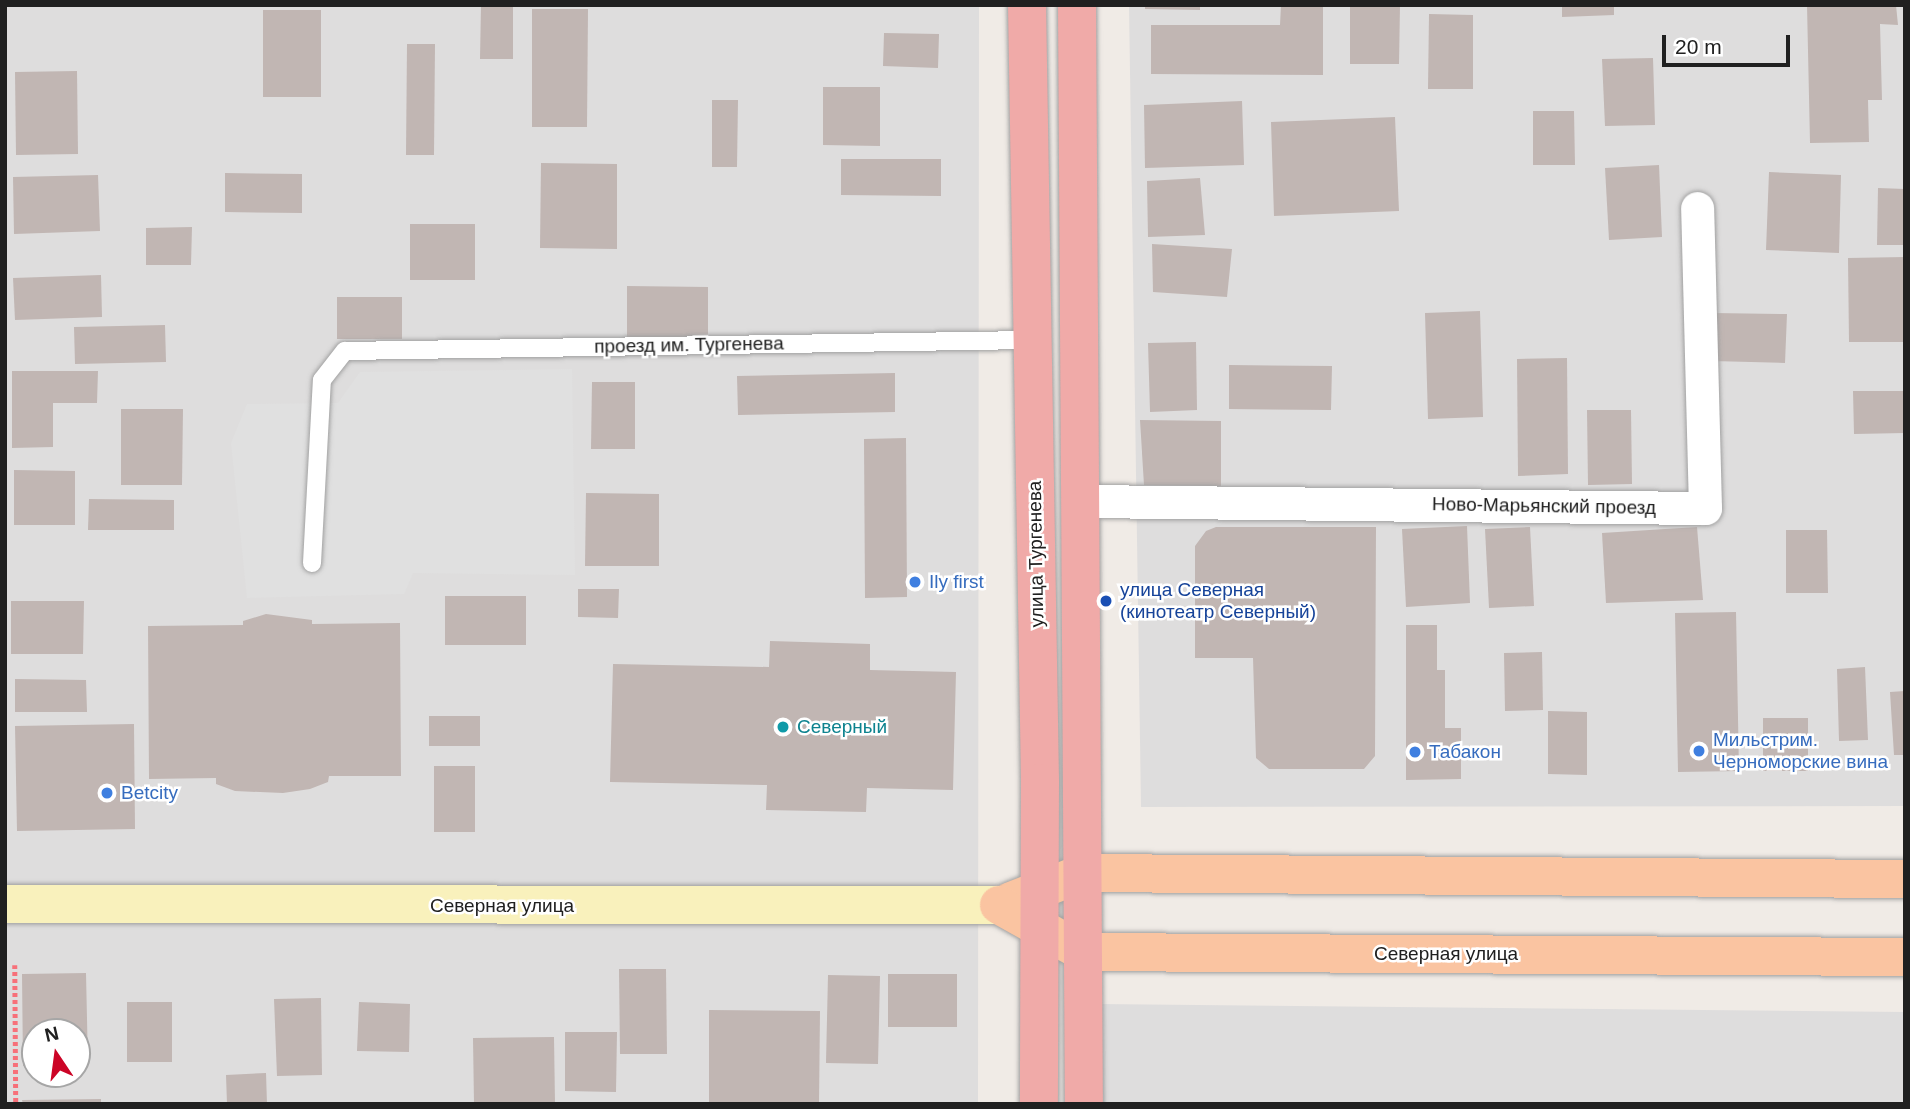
<!DOCTYPE html>
<html>
<head>
<meta charset="utf-8">
<style>
  body { margin:0 }
  #map { position:relative; width:1910px; height:1109px; overflow:hidden; background:#f0ebe6; font-family:Helvetica,sans-serif }
  div>[style] { position:absolute }
  .residential>* { inset:0; background:#dedddd }
  .parking>* { inset:0; background:#e0e0e0 }
  .building>* { inset:0; background:#c1b6b3 }
  .path>* { height:4.5px; margin-top:-2.25px; transform-origin:0; background:repeating-linear-gradient(90deg,#f77079 0 3.5px,transparent 0 7px) }
  .roads { filter:drop-shadow(0 0 2px #a1a1a1) drop-shadow(0 0 2px #a1a1a1) }
  .service>* { height:18px; margin:-9px; padding:0 9px; transform-origin:9px; border-radius:9px; background:#fff }
  .minor>* { height:33px; margin:-16.5px; padding:0 16.5px; transform-origin:16.5px; border-radius:16.5px; background:#fff }
  .secondary>* { height:38px; margin:-19px; padding:0 19px; transform-origin:19px; border-radius:19px; background:#f9f1bc }
  .primary>* { height:38px; margin:-19px; padding:0 19px; transform-origin:19px; border-radius:19px; background:#fac4a1 }
  .trunk>* { height:38px; margin:-19px; padding:0 19px; transform-origin:19px; border-radius:19px; background:#f0aaa8 }
  .dots>* { width:19px; height:19px; translate:-50% -50%; box-sizing:border-box; border:4px solid #fff; border-radius:50% }
  span { translate:-50% -50%; white-space:nowrap; text-align:center; line-height:1.15; -webkit-text-stroke:5px #fff; paint-order:stroke }
  .street-label { font-size:19px; color:#202020 }
  .shop-label { font-size:19px; color:#366cbe }
  .left { translate:0 -50%; text-align:left }
  .transit-label { font-size:19px; color:#164399 }
  .culture-label { font-size:19px; color:#0d838f }
  .frame { position:absolute; inset:0; border:7px solid #202020; pointer-events:none }
  .north { position:absolute; left:21px; top:1018px; width:70px; height:70px; box-sizing:border-box; background:#fff; border:2px solid #a6a6a6; border-radius:50%; rotate:347deg; font-size:19px; font-weight:700; line-height:28px; text-align:center; color:#202020 }
  .north::after { content:''; display:block; margin:auto; width:24px; height:32px; background:#cc0426; clip-path:polygon(50% 0,100% 100%,50% 72%,0 100%) }
  .scale { position:absolute; left:1662px; top:35px; width:128px; height:32px; box-sizing:border-box; border:4px solid #202020; border-top:0; padding-left:9px; font-size:21px; line-height:24px; white-space:nowrap; color:#202020; -webkit-text-stroke:5px #fff; paint-order:stroke }
</style>
</head>
<body>
<div id="map">
  <div class="residential">
    <i style="clip-path:polygon(evenodd,5px 5px,979px 5px,978px 1104px,5px 1104px,5px 5px,35px 1032px,77px 1032px,77px 1074px,35px 1074px,35px 1032px)"></i>
    <i style="clip-path:polygon(1129px 5px,1905px 5px,1905px 806px,1141px 807px)"></i>
    <i style="clip-path:polygon(1098px 1004px,1905px 1012px,1905px 1104px,1100px 1104px)"></i>
  </div>
  <div class="parking">
    <i style="clip-path:polygon(572px 369px,575px 575px,413px 573px,404px 594px,247px 598px,231px 443px,247px 404px,338px 403px,360px 372px)"></i>
  </div>
  <div class="building">
    <i style="clip-path:polygon(481px 5px,513px 5px,513px 59px,480px 59px)"></i>
    <i style="clip-path:polygon(1145px 5px,1200px 5px,1200px 10px,1145px 9px)"></i>
    <i style="clip-path:polygon(1281px 5px,1323px 5px,1323px 75px,1151px 74px,1151px 25px,1280px 25px)"></i>
    <i style="clip-path:polygon(1350px 5px,1400px 5px,1399px 64px,1350px 64px)"></i>
    <i style="clip-path:polygon(1562px 5px,1614px 5px,1614px 15px,1562px 17px)"></i>
    <i style="clip-path:polygon(1807px 5px,1896px 5px,1898px 25px,1880px 24px,1882px 100px,1868px 100px,1869px 142px,1810px 143px)"></i>
    <i style="clip-path:polygon(532px 9px,588px 9px,587px 127px,532px 127px)"></i>
    <i style="clip-path:polygon(263px 10px,321px 10px,321px 97px,263px 97px)"></i>
    <i style="clip-path:polygon(1429px 14px,1473px 15px,1473px 89px,1428px 89px)"></i>
    <i style="clip-path:polygon(884px 33px,939px 34px,938px 68px,883px 66px)"></i>
    <i style="clip-path:polygon(407px 44px,435px 44px,434px 155px,406px 155px)"></i>
    <i style="clip-path:polygon(1653px 58px,1655px 125px,1605px 126px,1602px 59px)"></i>
    <i style="clip-path:polygon(77px 71px,78px 154px,16px 155px,15px 72px)"></i>
    <i style="clip-path:polygon(823px 87px,880px 87px,880px 146px,823px 145px)"></i>
    <i style="clip-path:polygon(712px 100px,738px 100px,737px 167px,712px 167px)"></i>
    <i style="clip-path:polygon(1242px 101px,1244px 165px,1145px 168px,1144px 105px)"></i>
    <i style="clip-path:polygon(1533px 111px,1574px 111px,1575px 165px,1533px 165px)"></i>
    <i style="clip-path:polygon(1395px 117px,1399px 211px,1274px 216px,1271px 122px)"></i>
    <i style="clip-path:polygon(841px 159px,941px 159px,941px 196px,841px 195px)"></i>
    <i style="clip-path:polygon(541px 163px,617px 164px,617px 249px,540px 248px)"></i>
    <i style="clip-path:polygon(1659px 165px,1662px 237px,1609px 240px,1605px 168px)"></i>
    <i style="clip-path:polygon(1769px 172px,1841px 175px,1839px 253px,1766px 250px)"></i>
    <i style="clip-path:polygon(225px 173px,302px 174px,302px 213px,225px 212px)"></i>
    <i style="clip-path:polygon(98px 175px,100px 231px,14px 234px,13px 177px)"></i>
    <i style="clip-path:polygon(1200px 178px,1205px 235px,1148px 237px,1147px 181px)"></i>
    <i style="clip-path:polygon(1878px 188px,1905px 189px,1905px 245px,1877px 245px)"></i>
    <i style="clip-path:polygon(410px 224px,475px 224px,475px 280px,410px 280px)"></i>
    <i style="clip-path:polygon(192px 227px,191px 265px,146px 265px,146px 228px)"></i>
    <i style="clip-path:polygon(1152px 244px,1232px 249px,1227px 297px,1153px 292px)"></i>
    <i style="clip-path:polygon(1905px 257px,1905px 342px,1849px 342px,1848px 258px)"></i>
    <i style="clip-path:polygon(101px 275px,102px 317px,15px 320px,13px 278px)"></i>
    <i style="clip-path:polygon(627px 286px,708px 287px,708px 346px,627px 345px)"></i>
    <i style="clip-path:polygon(337px 297px,402px 297px,402px 339px,337px 339px)"></i>
    <i style="clip-path:polygon(1480px 311px,1483px 417px,1428px 419px,1425px 313px)"></i>
    <i style="clip-path:polygon(1713px 313px,1787px 314px,1785px 363px,1712px 361px)"></i>
    <i style="clip-path:polygon(165px 325px,166px 362px,75px 364px,74px 327px)"></i>
    <i style="clip-path:polygon(1196px 342px,1197px 410px,1150px 412px,1148px 343px)"></i>
    <i style="clip-path:polygon(1567px 358px,1568px 474px,1518px 476px,1517px 359px)"></i>
    <i style="clip-path:polygon(1229px 365px,1332px 366px,1331px 410px,1229px 409px)"></i>
    <i style="clip-path:polygon(12px 371px,98px 371px,97px 403px,53px 403px,53px 447px,12px 448px)"></i>
    <i style="clip-path:polygon(895px 373px,895px 412px,738px 415px,737px 376px)"></i>
    <i style="clip-path:polygon(592px 382px,635px 382px,635px 449px,591px 449px)"></i>
    <i style="clip-path:polygon(1853px 391px,1905px 391px,1905px 433px,1854px 434px)"></i>
    <i style="clip-path:polygon(121px 409px,183px 409px,182px 485px,121px 485px)"></i>
    <i style="clip-path:polygon(1587px 410px,1631px 410px,1632px 484px,1588px 485px)"></i>
    <i style="clip-path:polygon(1140px 420px,1221px 421px,1221px 486px,1144px 485px)"></i>
    <i style="clip-path:polygon(906px 438px,907px 597px,865px 598px,864px 439px)"></i>
    <i style="clip-path:polygon(14px 470px,75px 471px,75px 525px,14px 525px)"></i>
    <i style="clip-path:polygon(586px 493px,659px 494px,659px 566px,585px 566px)"></i>
    <i style="clip-path:polygon(89px 499px,174px 500px,174px 530px,88px 530px)"></i>
    <i style="clip-path:polygon(1467px 526px,1470px 603px,1406px 607px,1402px 529px)"></i>
    <i style="clip-path:polygon(1216px 527px,1376px 527px,1375px 756px,1364px 769px,1269px 769px,1256px 758px,1253px 658px,1195px 658px,1195px 546px,1206px 531px)"></i>
    <i style="clip-path:polygon(1530px 527px,1534px 606px,1489px 608px,1485px 529px)"></i>
    <i style="clip-path:polygon(1697px 527px,1703px 600px,1606px 603px,1602px 533px)"></i>
    <i style="clip-path:polygon(1786px 530px,1827px 530px,1828px 593px,1786px 593px)"></i>
    <i style="clip-path:polygon(578px 589px,619px 589px,618px 618px,578px 617px)"></i>
    <i style="clip-path:polygon(445px 596px,526px 596px,526px 645px,445px 645px)"></i>
    <i style="clip-path:polygon(11px 601px,84px 601px,83px 654px,11px 654px)"></i>
    <i style="clip-path:polygon(1736px 612px,1739px 771px,1678px 772px,1675px 613px)"></i>
    <i style="clip-path:polygon(266px 614px,312px 620px,312px 624px,400px 623px,401px 776px,329px 776px,328px 782px,310px 789px,283px 793px,235px 791px,216px 784px,216px 778px,149px 779px,148px 626px,243px 625px,243px 621px)"></i>
    <i style="clip-path:polygon(1406px 625px,1437px 625px,1437px 670px,1445px 670px,1445px 728px,1461px 728px,1461px 779px,1406px 780px)"></i>
    <i style="clip-path:polygon(770px 641px,870px 644px,870px 670px,956px 672px,953px 790px,867px 788px,866px 812px,766px 810px,767px 785px,610px 782px,613px 664px,769px 667px)"></i>
    <i style="clip-path:polygon(1542px 652px,1543px 710px,1505px 711px,1504px 653px)"></i>
    <i style="clip-path:polygon(1865px 667px,1868px 740px,1839px 741px,1837px 669px)"></i>
    <i style="clip-path:polygon(15px 679px,86px 680px,87px 712px,15px 712px)"></i>
    <i style="clip-path:polygon(1905px 691px,1905px 755px,1894px 755px,1890px 692px)"></i>
    <i style="clip-path:polygon(1548px 711px,1587px 712px,1587px 775px,1548px 774px)"></i>
    <i style="clip-path:polygon(429px 716px,480px 716px,480px 746px,429px 746px)"></i>
    <i style="clip-path:polygon(1763px 718px,1808px 718px,1808px 771px,1763px 771px)"></i>
    <i style="clip-path:polygon(134px 724px,135px 829px,17px 831px,15px 726px)"></i>
    <i style="clip-path:polygon(434px 766px,475px 766px,475px 832px,434px 832px)"></i>
    <i style="clip-path:polygon(619px 969px,666px 969px,667px 1054px,620px 1054px)"></i>
    <i style="clip-path:polygon(86px 973px,88px 1064px,77px 1065px,77px 1032px,35px 1032px,35px 1065px,23px 1066px,22px 974px)"></i>
    <i style="clip-path:polygon(888px 974px,957px 974px,957px 1027px,888px 1027px)"></i>
    <i style="clip-path:polygon(828px 975px,880px 976px,878px 1064px,826px 1063px)"></i>
    <i style="clip-path:polygon(321px 998px,322px 1075px,277px 1076px,274px 999px)"></i>
    <i style="clip-path:polygon(127px 1002px,172px 1002px,172px 1062px,127px 1062px)"></i>
    <i style="clip-path:polygon(359px 1002px,410px 1004px,409px 1052px,357px 1051px)"></i>
    <i style="clip-path:polygon(709px 1010px,820px 1011px,819px 1104px,709px 1104px)"></i>
    <i style="clip-path:polygon(565px 1032px,617px 1032px,616px 1092px,565px 1091px)"></i>
    <i style="clip-path:polygon(554px 1037px,555px 1104px,474px 1104px,473px 1038px)"></i>
    <i style="clip-path:polygon(266px 1073px,267px 1104px,227px 1104px,226px 1075px)"></i>
    <i style="clip-path:polygon(101px 1099px,101px 1104px,23px 1104px,22px 1100px)"></i>
  </div>
  <div class="path">
    <i style="left:15px;top:965px;width:139px;rotate:89.6deg"></i>
  </div>
  <div class="roads">
    <div class="service">
      <i style="left:312px;top:563px;width:183px;rotate:-86.9deg"></i>
      <i style="left:322px;top:380px;width:37px;rotate:-52deg"></i>
      <i style="left:345px;top:351px;width:688px;rotate:-0.92deg"></i>
    </div>
    <div class="minor">
      <i style="left:1084px;top:501px;width:621px;rotate:0.65deg"></i>
      <i style="left:1705px;top:508px;width:300px;rotate:-91.5deg"></i>
    </div>
    <div class="secondary">
      <i style="left:5px;top:904px;width:994px;rotate:0.06deg"></i>
    </div>
    <div class="primary">
      <i style="left:1011px;top:901px;width:77px;rotate:-21.3deg"></i>
      <i style="left:1083px;top:873px;width:822px;rotate:0.42deg"></i>
      <i style="left:999px;top:905px;width:96px;rotate:29.2deg"></i>
      <i style="left:1083px;top:952px;width:822px;rotate:0.35deg"></i>
    </div>
    <div class="trunk">
      <i style="left:1027px;top:5px;width:778px;rotate:89.04deg"></i>
      <i style="left:1040px;top:783px;width:321px;rotate:90.2deg"></i>
      <i style="left:1077px;top:5px;width:1099px;rotate:89.64deg"></i>
    </div>
  </div>
  <div class="dots">
    <i style="left:915px;top:582px;background:#3f7fe0"></i>
    <i style="left:1106px;top:601px;background:#1a4fb4"></i>
    <i style="left:783px;top:727px;background:#0f9aa8"></i>
    <i style="left:1699px;top:751px;background:#3f7fe0"></i>
    <i style="left:1415px;top:752px;background:#3f7fe0"></i>
    <i style="left:107px;top:793px;background:#3f7fe0"></i>
  </div>
  <div class="street-label">
    <span style="left:689px;top:345px;rotate:-1deg">проезд им. Тургенева</span>
    <span style="left:1544px;top:506px;rotate:1deg">Ново-Марьянский проезд</span>
    <span style="left:1036px;top:554px;rotate:-91deg">улица Тургенева</span>
    <span style="left:502px;top:906px">Северная улица</span>
    <span style="left:1446px;top:954px">Северная улица</span>
  </div>
  <div class="shop-label">
    <span class="left" style="left:929px;top:582px">Ily first</span>
    <span class="left" style="left:1713px;top:751px">Мильстрим.<br>Черноморские вина</span>
    <span class="left" style="left:1429px;top:752px">Табакон</span>
    <span class="left" style="left:121px;top:793px">Betcity</span>
  </div>
  <div class="transit-label">
    <span class="left" style="left:1120px;top:601px">улица Северная<br>(кинотеатр Северный)</span>
  </div>
  <div class="culture-label">
    <span class="left" style="left:797px;top:727px">Северный</span>
  </div>
  <div class="frame"></div>
  <div class="north">N</div>
  <div class="scale">20 m</div>
</div>
</body>
</html>
